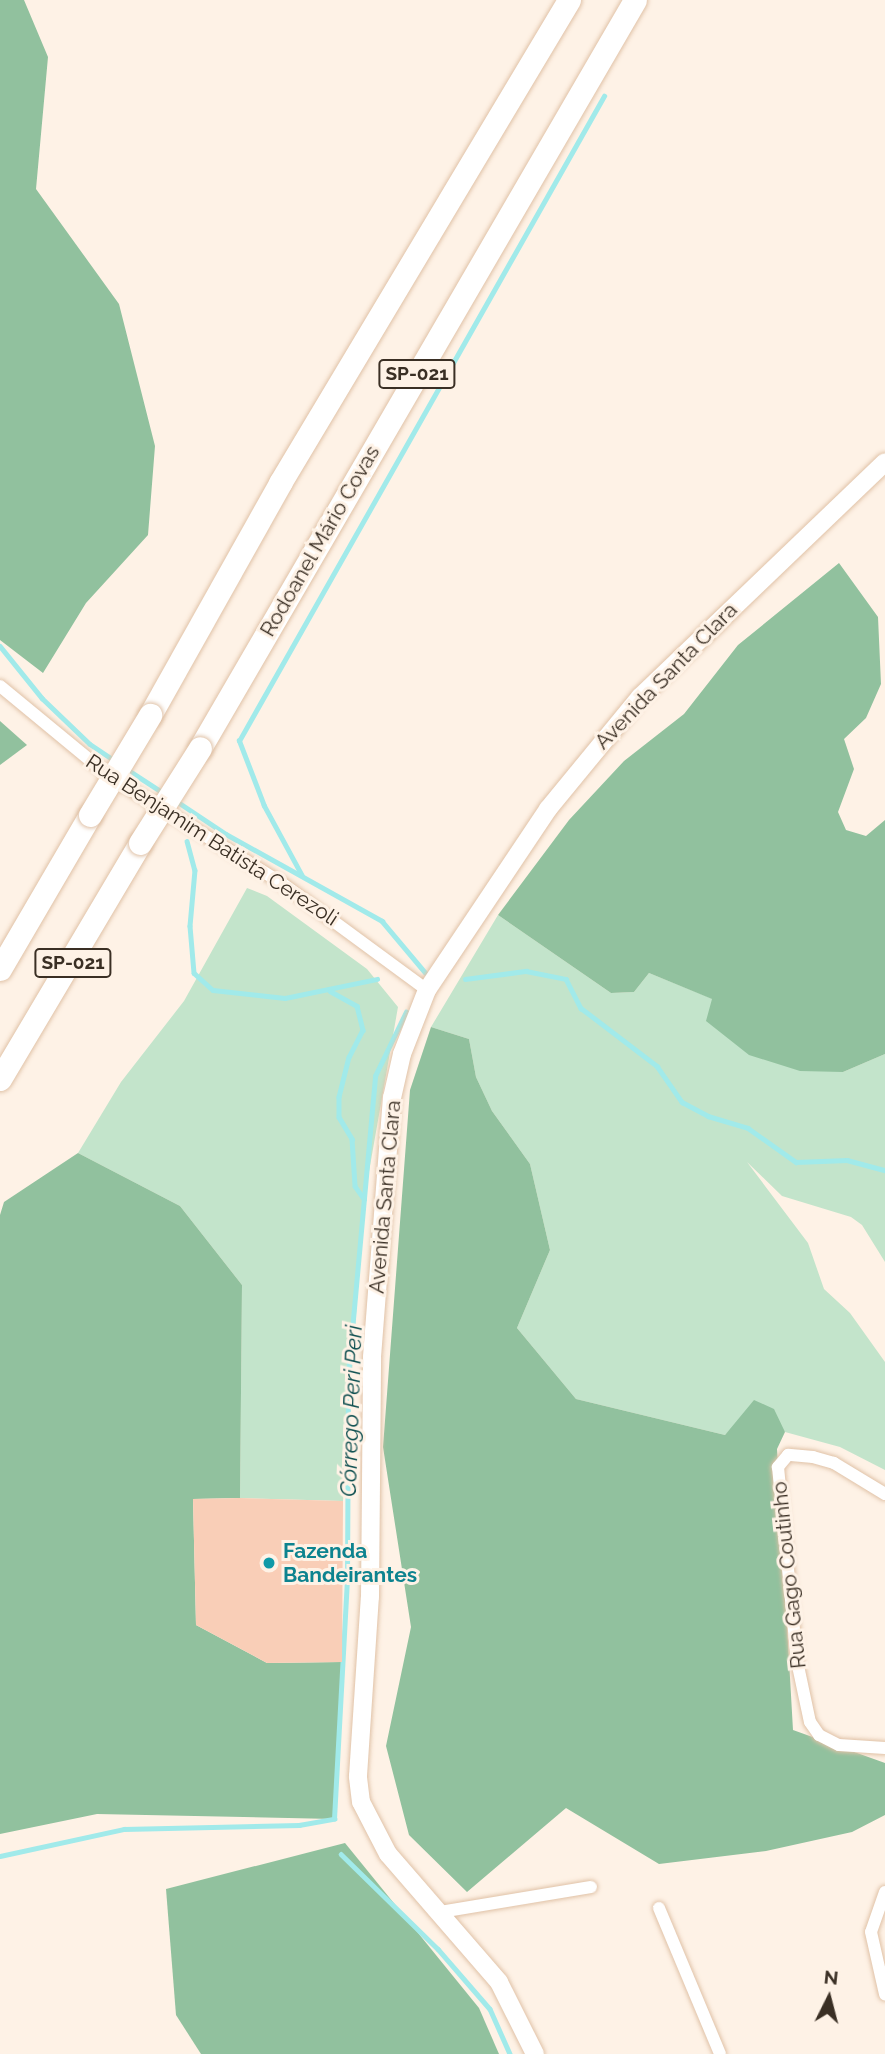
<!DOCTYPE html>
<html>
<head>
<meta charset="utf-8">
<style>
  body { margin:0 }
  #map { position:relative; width:885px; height:2054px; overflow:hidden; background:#fef2e6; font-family:Raleway,sans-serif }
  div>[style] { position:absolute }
  .green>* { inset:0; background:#c3e4cb }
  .forest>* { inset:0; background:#91c19e }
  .stream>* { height:4.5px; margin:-2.25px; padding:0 2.25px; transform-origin:2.25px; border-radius:2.25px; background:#a1eaea }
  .building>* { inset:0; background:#f9ceb7 }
  .roads { filter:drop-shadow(0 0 2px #e0c2a7) drop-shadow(0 0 2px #e0c2a7) }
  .street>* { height:12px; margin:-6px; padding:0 6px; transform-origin:6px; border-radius:6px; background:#fff }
  .secondary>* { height:18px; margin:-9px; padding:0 9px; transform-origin:9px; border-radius:9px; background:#fff }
  .highway>* { height:23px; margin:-11.5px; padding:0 11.5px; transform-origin:11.5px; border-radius:11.5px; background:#fff }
  .bridges { filter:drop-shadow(0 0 2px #e0c2a7) drop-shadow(0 0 2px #e0c2a7) }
  .highway-bridge>* { height:23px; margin:-11.5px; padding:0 11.5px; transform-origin:11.5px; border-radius:11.5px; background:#fff }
  .dots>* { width:19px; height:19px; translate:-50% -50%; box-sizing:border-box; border:4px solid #fef2e6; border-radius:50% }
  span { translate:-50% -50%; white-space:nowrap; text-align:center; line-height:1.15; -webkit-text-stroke:6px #fef2e6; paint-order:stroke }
  .shield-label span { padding:2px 5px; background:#fef2e6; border:2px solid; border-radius:5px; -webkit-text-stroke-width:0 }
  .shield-label { font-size:19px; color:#3a2f24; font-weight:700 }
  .street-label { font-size:21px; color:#3a2f24 }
  .culture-label { font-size:21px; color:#0d838f; font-weight:700 }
  .left { translate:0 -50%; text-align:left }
  .water-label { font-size:23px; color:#0e4f50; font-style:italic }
  .north { position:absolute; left:794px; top:1963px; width:70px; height:70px; -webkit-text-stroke:5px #fef2e6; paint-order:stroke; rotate:6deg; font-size:19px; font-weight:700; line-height:28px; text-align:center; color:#3a2f24 }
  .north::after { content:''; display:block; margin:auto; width:24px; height:32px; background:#3a2f24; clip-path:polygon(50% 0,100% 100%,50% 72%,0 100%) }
</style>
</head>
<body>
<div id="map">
  <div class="green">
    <i style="clip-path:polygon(247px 888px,267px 896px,367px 969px,398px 1007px,364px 1200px,343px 1501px,240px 1498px,242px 1285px,180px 1206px,78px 1153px,121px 1082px,184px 1001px)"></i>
    <i style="clip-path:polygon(498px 915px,611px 993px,634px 992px,649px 973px,713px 999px,843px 1072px,885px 1054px,885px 1262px,862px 1225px,851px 1217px,782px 1196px,747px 1162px,808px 1243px,824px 1289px,850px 1313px,885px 1362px,885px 1470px,840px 1447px,785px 1432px,775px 1420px,735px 1425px,725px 1435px,576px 1399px,517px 1328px,550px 1250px,530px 1164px,492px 1111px,476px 1077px,469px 1039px,431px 1027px)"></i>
  </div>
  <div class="forest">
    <i style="clip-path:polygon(0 0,24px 0,48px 57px,36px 189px,119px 304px,155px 446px,148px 535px,86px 603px,43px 673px,0 640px)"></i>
    <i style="clip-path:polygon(839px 563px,878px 617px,881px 684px,866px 718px,844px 739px,854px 769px,838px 812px,846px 830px,866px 836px,885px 820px,885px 1054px,843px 1072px,800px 1071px,749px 1055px,706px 1021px,712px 999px,649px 973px,634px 992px,611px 993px,498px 915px,569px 820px,624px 761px,684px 714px,738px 645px)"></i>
    <i style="clip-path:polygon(0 721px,27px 745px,0 765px)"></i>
    <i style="clip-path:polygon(431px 1027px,469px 1039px,476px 1077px,492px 1111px,530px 1164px,550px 1250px,517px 1328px,576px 1399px,725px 1435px,754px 1400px,774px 1409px,785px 1432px,777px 1449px,793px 1730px,885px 1763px,885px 1815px,852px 1832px,766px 1851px,659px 1864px,566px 1808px,467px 1892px,409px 1835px,386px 1746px,411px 1627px,383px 1447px,410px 1090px)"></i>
    <i style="clip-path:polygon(78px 1153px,180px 1206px,242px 1285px,240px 1498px,193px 1499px,196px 1625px,267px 1663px,342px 1662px,334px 1819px,97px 1814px,0 1834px,0 1215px,4px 1202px)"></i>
    <i style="clip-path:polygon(345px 1843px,479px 2008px,499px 2054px,201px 2054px,176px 2015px,166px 1889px)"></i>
  </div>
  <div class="stream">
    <i style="left:0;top:646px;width:67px;rotate:51.1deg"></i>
    <i style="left:42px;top:698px;width:66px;rotate:43.8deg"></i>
    <i style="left:90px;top:744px;width:30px;rotate:34deg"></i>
    <i style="left:125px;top:768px;width:48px;rotate:33deg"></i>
    <i style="left:175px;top:800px;width:61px;rotate:33.7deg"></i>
    <i style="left:226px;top:834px;width:179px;rotate:29.1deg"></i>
    <i style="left:382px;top:921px;width:67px;rotate:49.9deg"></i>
    <i style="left:187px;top:841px;width:30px;rotate:75deg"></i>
    <i style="left:195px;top:870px;width:56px;rotate:95.1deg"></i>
    <i style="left:190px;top:926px;width:47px;rotate:85.1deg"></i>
    <i style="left:194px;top:973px;width:25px;rotate:42deg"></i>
    <i style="left:213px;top:990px;width:72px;rotate:6.3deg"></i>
    <i style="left:285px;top:998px;width:94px;rotate:-11.7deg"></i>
    <i style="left:302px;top:876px;width:80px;rotate:-118.5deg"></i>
    <i style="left:264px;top:806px;width:70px;rotate:-111deg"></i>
    <i style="left:239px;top:741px;width:741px;rotate:-60.49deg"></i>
    <i style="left:465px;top:979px;width:62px;rotate:-7.5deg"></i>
    <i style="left:526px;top:971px;width:41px;rotate:11.3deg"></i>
    <i style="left:566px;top:979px;width:33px;rotate:63deg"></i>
    <i style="left:581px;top:1008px;width:96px;rotate:37.3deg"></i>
    <i style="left:657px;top:1066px;width:44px;rotate:55.2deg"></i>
    <i style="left:682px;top:1102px;width:30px;rotate:28deg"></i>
    <i style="left:708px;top:1116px;width:42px;rotate:16.7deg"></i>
    <i style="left:748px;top:1128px;width:59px;rotate:35.3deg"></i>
    <i style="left:796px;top:1162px;width:51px;rotate:-2.2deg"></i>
    <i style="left:847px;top:1160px;width:39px;rotate:15deg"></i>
    <i style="left:330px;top:991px;width:31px;rotate:29deg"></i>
    <i style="left:357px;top:1006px;width:25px;rotate:76deg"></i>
    <i style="left:363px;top:1030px;width:30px;rotate:117deg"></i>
    <i style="left:349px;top:1057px;width:41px;rotate:104deg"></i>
    <i style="left:339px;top:1097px;width:20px;rotate:90deg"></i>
    <i style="left:339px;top:1117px;width:26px;rotate:59deg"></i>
    <i style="left:352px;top:1139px;width:47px;rotate:86.3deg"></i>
    <i style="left:355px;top:1186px;width:16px;rotate:55deg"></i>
    <i style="left:341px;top:1854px;width:136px;rotate:44.4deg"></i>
    <i style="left:438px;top:1949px;width:79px;rotate:49.1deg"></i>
    <i style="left:490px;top:2009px;width:49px;rotate:66deg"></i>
    <i style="left:0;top:1856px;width:127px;rotate:-12.3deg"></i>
    <i style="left:124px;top:1829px;width:175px;rotate:-1.3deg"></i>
    <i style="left:299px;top:1825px;width:36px;rotate:-10deg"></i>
    <i style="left:334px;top:1819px;width:240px;rotate:-86.9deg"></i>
    <i style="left:347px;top:1579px;width:205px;rotate:-89.7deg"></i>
    <i style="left:348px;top:1374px;width:299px;rotate:-84.8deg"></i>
    <i style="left:375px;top:1076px;width:71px;rotate:-64.2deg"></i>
  </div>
  <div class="building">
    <i style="clip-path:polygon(240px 1498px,343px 1501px,342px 1662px,267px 1663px,196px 1625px,193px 1499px)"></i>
  </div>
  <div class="roads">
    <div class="street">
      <i style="left:0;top:686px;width:141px;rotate:39.5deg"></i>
      <i style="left:109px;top:776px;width:201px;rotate:31.8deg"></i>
      <i style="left:280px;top:882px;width:182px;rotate:36.3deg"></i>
      <i style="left:885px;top:1494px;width:60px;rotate:-148.7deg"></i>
      <i style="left:834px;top:1463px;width:22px;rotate:-164deg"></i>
      <i style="left:813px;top:1457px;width:25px;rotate:-175deg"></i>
      <i style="left:788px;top:1455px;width:16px;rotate:130deg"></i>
      <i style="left:778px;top:1467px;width:195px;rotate:84.4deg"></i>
      <i style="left:797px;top:1661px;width:62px;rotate:78deg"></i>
      <i style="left:810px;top:1722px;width:16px;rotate:55deg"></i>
      <i style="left:819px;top:1735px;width:22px;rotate:27deg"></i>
      <i style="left:839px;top:1745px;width:46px;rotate:3.7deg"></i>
      <i style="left:885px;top:1892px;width:42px;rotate:109.3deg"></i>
      <i style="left:871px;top:1932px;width:64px;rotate:77.3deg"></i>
      <i style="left:659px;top:1908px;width:158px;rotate:67.3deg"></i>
      <i style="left:440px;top:1912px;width:153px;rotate:-9.4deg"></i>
    </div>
    <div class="secondary">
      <i style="left:535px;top:2054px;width:80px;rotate:-116.6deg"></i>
      <i style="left:499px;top:1982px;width:169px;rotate:-130.9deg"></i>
      <i style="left:388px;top:1854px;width:59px;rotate:-117.4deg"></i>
      <i style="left:361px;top:1802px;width:26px;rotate:-97deg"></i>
      <i style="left:358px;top:1776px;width:179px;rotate:-86.2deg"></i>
      <i style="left:370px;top:1597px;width:240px;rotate:-89.5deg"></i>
      <i style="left:372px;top:1357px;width:260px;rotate:-85.6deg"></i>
      <i style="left:392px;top:1098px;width:45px;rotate:-77.2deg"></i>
      <i style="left:402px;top:1054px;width:69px;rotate:-68.7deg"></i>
      <i style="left:427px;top:990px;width:218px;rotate:-56.2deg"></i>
      <i style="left:548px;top:809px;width:145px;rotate:-50.6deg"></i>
      <i style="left:640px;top:697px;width:339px;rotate:-43.8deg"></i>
    </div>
    <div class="highway">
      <i style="left:150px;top:715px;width:266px;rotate:-60.7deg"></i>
      <i style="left:280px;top:483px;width:563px;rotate:-59.11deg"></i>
      <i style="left:200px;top:748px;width:865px;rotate:-59.82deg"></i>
      <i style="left:0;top:969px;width:178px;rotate:-59.7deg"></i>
      <i style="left:0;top:1079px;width:274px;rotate:-59.3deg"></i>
    </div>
  </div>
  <div class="bridges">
    <div class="highway-bridge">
      <i style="left:90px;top:815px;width:117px;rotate:-59deg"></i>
      <i style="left:140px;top:843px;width:112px;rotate:-57.7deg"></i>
    </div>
  </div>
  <div class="dots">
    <i style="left:269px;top:1563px;background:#0f9aa8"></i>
  </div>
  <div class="shield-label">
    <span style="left:417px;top:374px">SP-021</span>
    <span style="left:73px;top:963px">SP-021</span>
  </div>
  <div class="street-label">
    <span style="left:320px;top:541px;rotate:-60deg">Rodoanel Mário Covas</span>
    <span style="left:666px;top:676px;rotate:-46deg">Avenida Santa Clara</span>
    <span style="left:212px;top:840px;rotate:33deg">Rua Benjamim Batista Cerezoli</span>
    <span style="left:385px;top:1197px;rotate:-85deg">Avenida Santa Clara</span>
    <span style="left:789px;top:1575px;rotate:-96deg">Rua Gago Coutinho</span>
  </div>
  <div class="culture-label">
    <span class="left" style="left:283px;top:1563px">Fazenda<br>Bandeirantes</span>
  </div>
  <div class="water-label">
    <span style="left:351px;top:1411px;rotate:-88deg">Córrego Peri Peri</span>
  </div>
  <div class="north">N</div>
</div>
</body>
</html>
